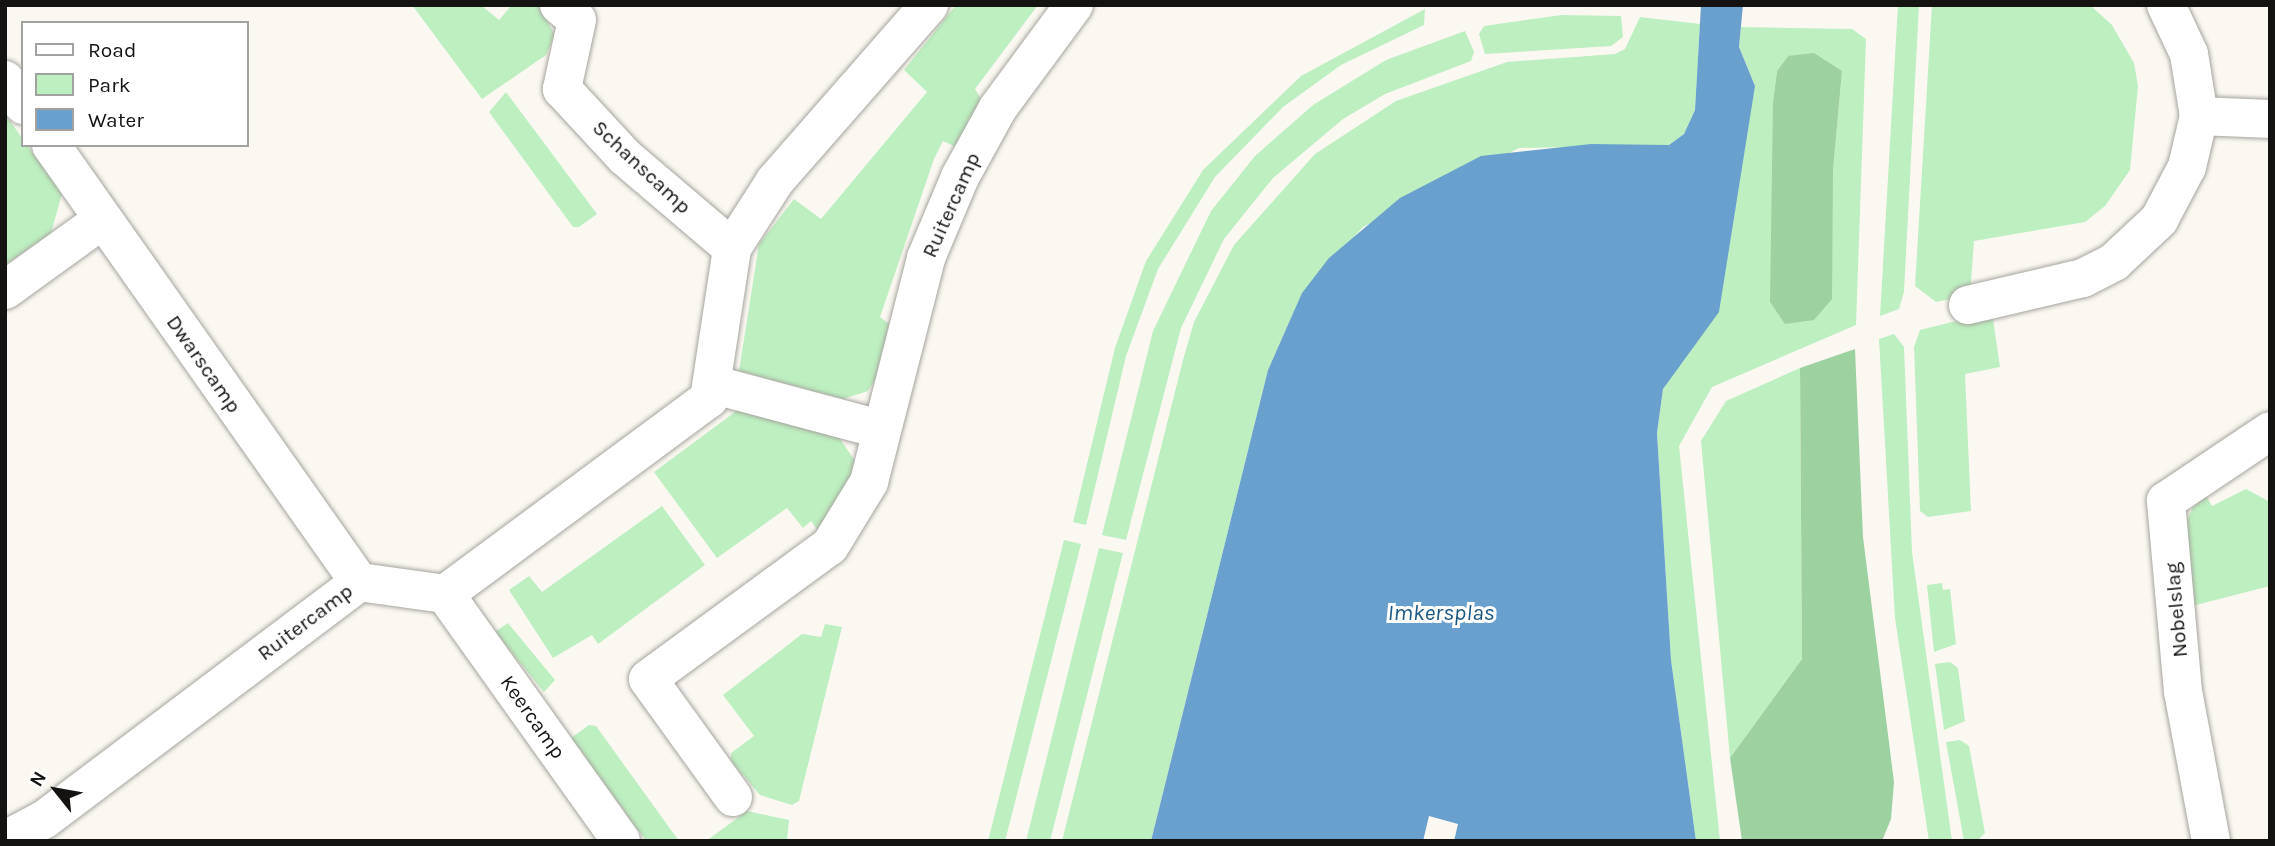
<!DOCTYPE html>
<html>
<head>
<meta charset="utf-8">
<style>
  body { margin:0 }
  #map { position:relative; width:2275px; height:846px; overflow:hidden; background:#fbf8f2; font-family:Karla,sans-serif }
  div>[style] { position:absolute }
  .green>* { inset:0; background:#bdefc0 }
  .forest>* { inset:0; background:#9dd2a0 }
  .water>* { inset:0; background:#6aa0ce }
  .pier>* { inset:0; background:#fbf8f2 }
  .roads { filter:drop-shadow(0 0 2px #a6a49e) drop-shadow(0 0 2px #a6a49e) }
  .minor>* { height:38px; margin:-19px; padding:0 19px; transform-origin:19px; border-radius:19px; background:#fff }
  span { translate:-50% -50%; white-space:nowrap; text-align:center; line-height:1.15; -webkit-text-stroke:6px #fff; paint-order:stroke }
  .street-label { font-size:21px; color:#141311 }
  .water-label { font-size:23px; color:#1a5783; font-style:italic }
  .frame { position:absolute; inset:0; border:7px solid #141311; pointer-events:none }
  .legend { position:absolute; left:21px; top:21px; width:228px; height:126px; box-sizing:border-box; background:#fff; border:2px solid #a1a1a0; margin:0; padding:9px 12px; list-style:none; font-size:21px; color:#141311 }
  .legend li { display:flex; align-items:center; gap:14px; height:35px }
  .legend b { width:35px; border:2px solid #a1a1a0 }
  .north { position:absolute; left:21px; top:755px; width:70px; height:70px; -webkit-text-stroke:5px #fff; paint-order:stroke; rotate:301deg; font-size:19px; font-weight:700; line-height:28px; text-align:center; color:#141311 }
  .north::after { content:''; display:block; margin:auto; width:24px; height:32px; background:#141311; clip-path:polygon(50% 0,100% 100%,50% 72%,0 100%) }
</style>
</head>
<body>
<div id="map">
  <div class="green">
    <i style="clip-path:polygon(412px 5px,481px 5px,499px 20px,512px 5px,538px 5px,555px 35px,546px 55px,482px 99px)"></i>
    <i style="clip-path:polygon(956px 5px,1038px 5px,975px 89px,982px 101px,956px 147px,943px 141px,934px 159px,880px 317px,889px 324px,879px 374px,868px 391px,843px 399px,739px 371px,759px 244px,794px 199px,821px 219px,927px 92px,904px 70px)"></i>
    <i style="clip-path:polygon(1898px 5px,1919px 5px,1904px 292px,1899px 309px,1880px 316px)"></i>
    <i style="clip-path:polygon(1932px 5px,2090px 5px,2112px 25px,2134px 63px,2138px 86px,2130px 170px,2105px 206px,2085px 222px,1974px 241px,1970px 295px,1936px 302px,1915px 286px)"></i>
    <i style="clip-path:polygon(1425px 9px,1424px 25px,1341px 65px,1283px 107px,1215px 177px,1158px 269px,1126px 356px,1086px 525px,1073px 522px,1115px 348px,1146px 261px,1203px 170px,1301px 76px)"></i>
    <i style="clip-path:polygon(1562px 15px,1621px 16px,1623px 37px,1611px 46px,1485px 54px,1479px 34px,1484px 26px)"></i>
    <i style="clip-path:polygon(1640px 17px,1700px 24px,1695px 110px,1684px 134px,1669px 145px,1519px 148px,1363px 227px,1302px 294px,1268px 370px,1151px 841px,1062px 841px,1183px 360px,1194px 322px,1234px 245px,1315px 154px,1396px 101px,1507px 62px,1615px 54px,1625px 49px)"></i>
    <i style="clip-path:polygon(evenodd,1741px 27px,1852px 29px,1866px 39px,1856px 325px,1712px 387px,1679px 446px,1720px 841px,1696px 841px,1671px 660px,1657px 433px,1663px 389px,1672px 375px,1755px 86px,1739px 47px,1741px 27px,1788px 56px,1842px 71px,1833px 171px,1773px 102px,1777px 71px,1788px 56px)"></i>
    <i style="clip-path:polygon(1465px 31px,1474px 52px,1471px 61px,1385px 94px,1343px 119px,1273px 178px,1224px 239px,1181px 328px,1126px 540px,1102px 535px,1153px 331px,1211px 211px,1255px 156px,1313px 105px,1386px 60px)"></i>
    <i style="clip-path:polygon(506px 92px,597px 214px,579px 227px,573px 227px,489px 112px)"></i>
    <i style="clip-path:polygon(5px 114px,62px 194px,51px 233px,5px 265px)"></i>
    <i style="clip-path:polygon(1992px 312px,2000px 367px,1965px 374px,1971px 511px,1928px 517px,1920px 511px,1914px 347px,1920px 330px)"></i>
    <i style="clip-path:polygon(1894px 334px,1904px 347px,1912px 552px,1952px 841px,1929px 841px,1895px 618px,1879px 339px)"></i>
    <i style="clip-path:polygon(1800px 368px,1802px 659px,1730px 758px,1701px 441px,1726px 401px)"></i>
    <i style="clip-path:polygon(739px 409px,838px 436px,855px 461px,845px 505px,819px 532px,811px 521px,803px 528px,787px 508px,717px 558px,654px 472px)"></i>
    <i style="clip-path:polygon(2246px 489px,2270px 502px,2270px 586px,2192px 606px,2183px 529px,2193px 507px,2206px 496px,2212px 506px)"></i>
    <i style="clip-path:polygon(662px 506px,705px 565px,598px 644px,592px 635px,553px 658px,509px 590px,529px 576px,542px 592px)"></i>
    <i style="clip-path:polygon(1064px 540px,1081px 544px,1005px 841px,988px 841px)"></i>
    <i style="clip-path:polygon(1099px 548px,1123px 553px,1050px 841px,1026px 841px)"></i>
    <i style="clip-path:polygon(1942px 583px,1943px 590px,1950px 589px,1956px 644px,1934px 652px,1927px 585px)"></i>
    <i style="clip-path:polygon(508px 623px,555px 680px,544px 692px,495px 632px)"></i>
    <i style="clip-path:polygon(825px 624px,842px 627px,799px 801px,792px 805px,760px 795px,731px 761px,731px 753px,754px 736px,723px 695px,802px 634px,821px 637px)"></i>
    <i style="clip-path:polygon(1950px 662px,1958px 668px,1965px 721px,1944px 730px,1935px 664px)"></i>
    <i style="clip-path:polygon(589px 725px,596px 726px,679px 841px,646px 841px,571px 738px)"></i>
    <i style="clip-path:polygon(1960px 740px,1969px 746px,1985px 833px,1977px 841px,1964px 841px,1946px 742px)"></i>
    <i style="clip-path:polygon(747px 811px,789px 820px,787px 841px,706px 841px)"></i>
  </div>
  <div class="forest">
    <i style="clip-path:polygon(1814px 53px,1842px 71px,1833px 171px,1832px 299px,1814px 320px,1785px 324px,1770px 302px,1773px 102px,1777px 71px,1788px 56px)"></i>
    <i style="clip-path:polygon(1855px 349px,1863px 537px,1894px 782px,1891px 819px,1882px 841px,1742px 841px,1730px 758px,1802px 659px,1800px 368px)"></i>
  </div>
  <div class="water">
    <i style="clip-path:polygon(1701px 5px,1743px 5px,1739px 47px,1755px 86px,1719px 312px,1663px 389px,1657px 433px,1671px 660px,1696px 841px,1151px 841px,1268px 370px,1302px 293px,1329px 258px,1400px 198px,1481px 156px,1591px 144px,1669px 145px,1684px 134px,1695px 110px)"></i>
  </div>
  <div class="pier">
    <i style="clip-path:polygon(1429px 816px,1458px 824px,1454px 841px,1423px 841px)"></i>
  </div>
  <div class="roads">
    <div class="minor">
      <i style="left:559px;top:5px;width:23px;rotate:40deg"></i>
      <i style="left:577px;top:20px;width:71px;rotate:102.3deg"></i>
      <i style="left:562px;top:89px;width:93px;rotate:47.2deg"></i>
      <i style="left:625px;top:157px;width:140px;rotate:40.4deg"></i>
      <i style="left:5px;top:80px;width:31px;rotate:54deg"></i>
      <i style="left:2199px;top:116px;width:71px;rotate:2.4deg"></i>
      <i style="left:51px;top:145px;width:535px;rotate:54.82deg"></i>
      <i style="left:5px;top:290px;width:120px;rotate:-35.8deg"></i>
      <i style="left:1968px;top:305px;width:118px;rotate:-13.2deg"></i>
      <i style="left:2083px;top:278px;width:35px;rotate:-27deg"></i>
      <i style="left:2114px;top:262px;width:62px;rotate:-43deg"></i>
      <i style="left:2159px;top:220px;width:60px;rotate:-62.2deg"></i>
      <i style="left:2187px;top:167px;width:52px;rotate:-76.8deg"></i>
      <i style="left:2199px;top:116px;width:63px;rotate:-99.2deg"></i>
      <i style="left:2189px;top:54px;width:54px;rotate:-115.1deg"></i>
      <i style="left:715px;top:385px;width:170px;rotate:15deg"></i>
      <i style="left:445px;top:594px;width:303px;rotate:54.5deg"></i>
      <i style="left:733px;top:797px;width:145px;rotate:-125.8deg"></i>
      <i style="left:648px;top:679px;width:225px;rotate:-36.2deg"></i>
      <i style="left:830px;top:546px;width:75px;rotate:-58.6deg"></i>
      <i style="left:869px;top:482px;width:231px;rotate:-75.7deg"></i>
      <i style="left:926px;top:258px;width:88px;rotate:-67.2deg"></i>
      <i style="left:960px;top:177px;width:79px;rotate:-61.2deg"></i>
      <i style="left:998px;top:108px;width:128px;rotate:-53.6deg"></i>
      <i style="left:5px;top:840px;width:45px;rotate:-27.7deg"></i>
      <i style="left:45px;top:819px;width:393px;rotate:-37deg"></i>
      <i style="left:359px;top:582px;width:87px;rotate:7.9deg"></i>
      <i style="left:445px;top:594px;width:328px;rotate:-36.5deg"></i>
      <i style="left:709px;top:399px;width:153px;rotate:-81.3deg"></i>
      <i style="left:732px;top:248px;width:80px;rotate:-57.3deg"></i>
      <i style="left:775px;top:181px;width:234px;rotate:-48.8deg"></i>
      <i style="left:2211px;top:841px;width:152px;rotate:-100.6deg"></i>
      <i style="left:2183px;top:692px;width:192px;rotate:-95.1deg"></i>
      <i style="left:2166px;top:501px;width:125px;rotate:-33.9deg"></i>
    </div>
  </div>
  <div class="street-label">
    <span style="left:642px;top:167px;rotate:43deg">Schanscamp</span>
    <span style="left:951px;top:205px;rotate:-66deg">Ruitercamp</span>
    <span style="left:204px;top:364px;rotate:55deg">Dwarscamp</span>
    <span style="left:2176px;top:610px;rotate:-95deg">Nobelslag</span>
    <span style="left:305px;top:622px;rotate:-37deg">Ruitercamp</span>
    <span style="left:533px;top:717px;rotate:55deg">Keercamp</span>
  </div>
  <div class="water-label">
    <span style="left:1441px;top:613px">Imkersplas</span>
  </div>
  <div class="frame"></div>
  <ul class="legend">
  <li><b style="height:9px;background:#fff"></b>Road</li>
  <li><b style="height:19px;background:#bdefc0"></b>Park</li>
  <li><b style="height:19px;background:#6aa0ce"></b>Water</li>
  </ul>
  <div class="north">N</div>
</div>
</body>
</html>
